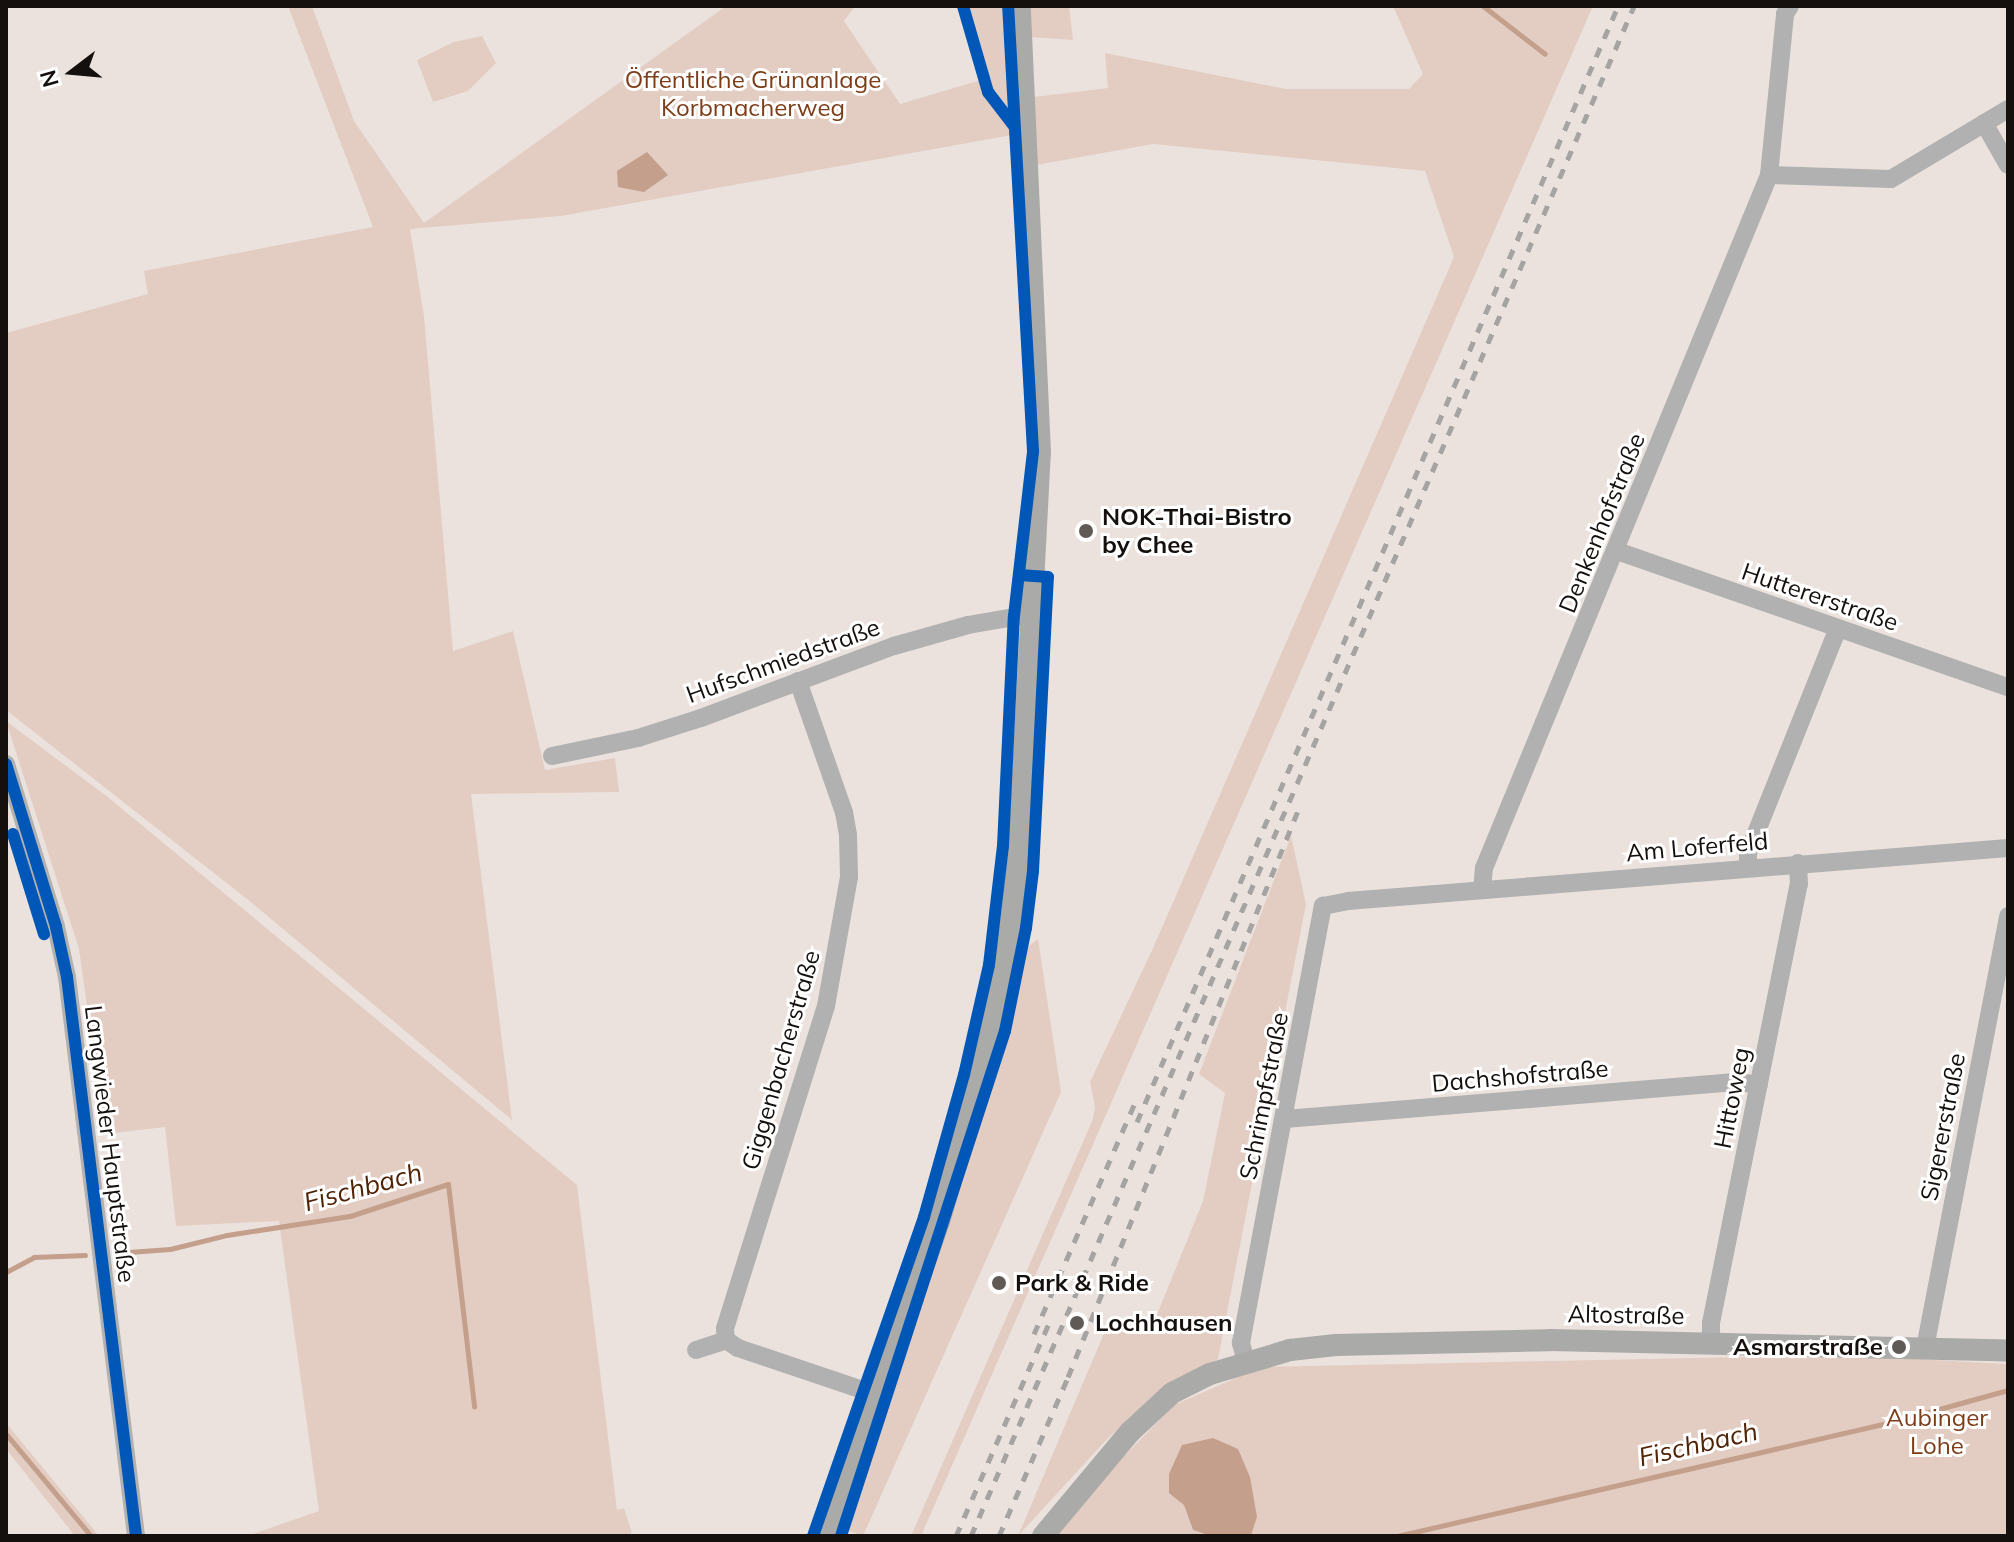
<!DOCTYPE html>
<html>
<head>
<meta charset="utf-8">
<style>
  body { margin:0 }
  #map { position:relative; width:2014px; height:1542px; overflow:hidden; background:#ebe2de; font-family:Mulish,sans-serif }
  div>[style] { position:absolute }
  .green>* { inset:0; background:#e3cdc2 }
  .water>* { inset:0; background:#c39f8c }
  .stream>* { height:5px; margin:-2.5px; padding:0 2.5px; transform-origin:2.5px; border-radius:2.5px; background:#c39f8c }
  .minor>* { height:18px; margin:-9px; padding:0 9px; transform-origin:9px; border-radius:9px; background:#b0b1b0 }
  .major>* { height:22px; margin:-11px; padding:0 11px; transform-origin:11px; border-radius:11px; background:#aaaaa8 }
  .rail>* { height:5px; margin-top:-2.5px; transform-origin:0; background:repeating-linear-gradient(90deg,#a5a4a2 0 10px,transparent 0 20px) }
  .cycleway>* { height:12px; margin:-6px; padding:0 6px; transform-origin:6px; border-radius:6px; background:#0057b8 }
  .dots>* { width:22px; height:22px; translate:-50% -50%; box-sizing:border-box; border:4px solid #fff; border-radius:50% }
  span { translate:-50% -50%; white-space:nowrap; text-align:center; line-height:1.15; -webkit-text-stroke:6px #fff; paint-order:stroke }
  .park-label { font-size:24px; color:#7c3d18 }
  .poi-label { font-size:24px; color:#15100d; font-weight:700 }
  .left { translate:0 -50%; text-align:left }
  .right { translate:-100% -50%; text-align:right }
  .street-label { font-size:24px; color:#15100d }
  .water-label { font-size:26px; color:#512305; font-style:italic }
  .frame { position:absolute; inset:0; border:8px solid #15100d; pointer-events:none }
  .north { position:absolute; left:32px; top:32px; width:80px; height:80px; -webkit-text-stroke:6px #fff; paint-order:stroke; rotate:254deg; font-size:22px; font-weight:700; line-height:32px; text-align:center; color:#15100d }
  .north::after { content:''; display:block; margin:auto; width:28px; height:36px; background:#15100d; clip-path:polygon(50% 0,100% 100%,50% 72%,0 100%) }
</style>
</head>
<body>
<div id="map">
  <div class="green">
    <i style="clip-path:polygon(288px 6px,312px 6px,354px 121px,424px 223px,726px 6px,855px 6px,844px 21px,900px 104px,981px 80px,959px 6px,1004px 6px,1012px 135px,561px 216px,410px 229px,424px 316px,453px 651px,513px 631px,545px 770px,615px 758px,619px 792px,471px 794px,512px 1120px,247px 899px,6px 710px,6px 333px,148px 294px,144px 271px,373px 227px)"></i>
    <i style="clip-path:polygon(1029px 6px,1069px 6px,1073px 40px,1030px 37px)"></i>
    <i style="clip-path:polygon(1393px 6px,1593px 6px,921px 1536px,911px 1536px,1093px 1119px,1095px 1107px,1090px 1082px,1154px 946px,1454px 257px,1425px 171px,1153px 144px,1036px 165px,1034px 97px,1108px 88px,1105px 53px,1286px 89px,1409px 89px,1423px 74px)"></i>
    <i style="clip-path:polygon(482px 36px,496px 63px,468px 91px,433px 102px,417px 60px,454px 42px)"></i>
    <i style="clip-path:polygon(6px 721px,109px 798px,577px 1185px,617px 1510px,624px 1508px,632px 1533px,620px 1536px,247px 1536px,319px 1511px,279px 1221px,176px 1226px,165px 1127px,105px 1134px,79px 949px)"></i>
    <i style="clip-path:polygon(1291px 836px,1306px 904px,1218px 1359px,1166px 1388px,1108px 1438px,1018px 1536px,1111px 1317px,1150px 1332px,1203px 1201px,1225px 1093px,1199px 1074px)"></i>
    <i style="clip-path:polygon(1038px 939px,1061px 1092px,863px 1536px,849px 1531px,847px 1525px,1009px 1032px,1025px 949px)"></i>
    <i style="clip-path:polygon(1838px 1355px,2008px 1364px,2008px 1536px,1240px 1536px,1251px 1535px,1184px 1505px,1193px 1530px,1211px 1536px,1055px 1536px,1098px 1483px,1174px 1405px,1261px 1367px)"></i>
    <i style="clip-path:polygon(6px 1423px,99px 1536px,75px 1536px,6px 1449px)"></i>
  </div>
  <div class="water">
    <i style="clip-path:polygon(647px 152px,668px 175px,644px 192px,618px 187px,617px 171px)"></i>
    <i style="clip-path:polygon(1213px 1438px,1238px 1449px,1250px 1477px,1257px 1517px,1251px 1535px,1211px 1536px,1193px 1530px,1184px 1505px,1169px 1493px,1169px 1474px,1182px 1445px)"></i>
  </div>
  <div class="stream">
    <i style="left:1483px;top:6px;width:78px;rotate:37.7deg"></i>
    <i style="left:115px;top:1253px;width:55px;rotate:-4.2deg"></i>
    <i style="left:170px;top:1249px;width:59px;rotate:-13.8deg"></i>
    <i style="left:227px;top:1235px;width:124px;rotate:-8.8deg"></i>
    <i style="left:350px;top:1216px;width:103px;rotate:-18.1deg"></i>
    <i style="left:448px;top:1184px;width:224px;rotate:83.3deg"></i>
    <i style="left:6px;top:1272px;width:32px;rotate:-28deg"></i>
    <i style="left:34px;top:1257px;width:51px;rotate:-2.2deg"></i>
    <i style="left:6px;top:1434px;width:133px;rotate:50.2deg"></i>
    <i style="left:1397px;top:1536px;width:512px;rotate:-12.98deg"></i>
    <i style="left:1896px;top:1421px;width:116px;rotate:-15.5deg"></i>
  </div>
  <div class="minor">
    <i style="left:1984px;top:123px;width:48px;rotate:60.3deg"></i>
    <i style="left:1769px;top:175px;width:122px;rotate:1.9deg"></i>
    <i style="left:1891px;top:179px;width:136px;rotate:-30.9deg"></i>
    <i style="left:1617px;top:551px;width:414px;rotate:19.2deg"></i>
    <i style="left:798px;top:681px;width:139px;rotate:70.7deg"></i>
    <i style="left:844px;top:812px;width:23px;rotate:80deg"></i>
    <i style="left:848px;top:835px;width:42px;rotate:88.6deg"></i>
    <i style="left:849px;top:877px;width:131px;rotate:100.1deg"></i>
    <i style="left:826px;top:1006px;width:338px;rotate:107.4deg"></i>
    <i style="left:725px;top:1329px;width:11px;rotate:85deg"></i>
    <i style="left:726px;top:1340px;width:14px;rotate:34deg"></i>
    <i style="left:738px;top:1348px;width:148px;rotate:18.6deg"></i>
    <i style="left:552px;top:756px;width:88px;rotate:-11.8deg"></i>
    <i style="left:638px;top:738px;width:66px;rotate:-17.6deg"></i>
    <i style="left:701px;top:718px;width:206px;rotate:-20.5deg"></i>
    <i style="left:894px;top:646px;width:77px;rotate:-15.8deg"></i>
    <i style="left:968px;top:625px;width:64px;rotate:-9.9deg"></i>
    <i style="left:6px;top:764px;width:170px;rotate:72.9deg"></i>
    <i style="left:56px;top:927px;width:51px;rotate:77.6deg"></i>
    <i style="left:67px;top:977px;width:563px;rotate:82.96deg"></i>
    <i style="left:1748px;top:867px;width:14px;rotate:-90deg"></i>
    <i style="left:1748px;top:853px;width:242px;rotate:-68.2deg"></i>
    <i style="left:1482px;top:890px;width:22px;rotate:-85deg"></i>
    <i style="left:1484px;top:868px;width:749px;rotate:-67.64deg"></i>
    <i style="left:1769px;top:175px;width:162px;rotate:-84.3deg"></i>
    <i style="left:1785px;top:14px;width:9px;rotate:-58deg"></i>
    <i style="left:1285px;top:1119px;width:455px;rotate:-4.7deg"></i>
    <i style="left:1738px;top:1082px;width:21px;rotate:8deg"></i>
    <i style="left:1711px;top:1342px;width:19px;rotate:-90deg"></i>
    <i style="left:1711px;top:1323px;width:448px;rotate:-78.7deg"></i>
    <i style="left:1799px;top:884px;width:21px;rotate:-93deg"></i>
    <i style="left:1925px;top:1348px;width:440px;rotate:-79.1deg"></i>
    <i style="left:696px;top:1350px;width:32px;rotate:-18deg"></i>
    <i style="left:1246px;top:1361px;width:19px;rotate:-106deg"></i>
    <i style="left:1241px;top:1343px;width:445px;rotate:-79.4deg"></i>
    <i style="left:1323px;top:906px;width:25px;rotate:-11deg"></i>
    <i style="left:1348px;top:901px;width:662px;rotate:-4.59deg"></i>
  </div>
  <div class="major">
    <i style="left:830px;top:1536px;width:332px;rotate:-70.9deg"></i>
    <i style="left:939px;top:1222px;width:148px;rotate:-73.9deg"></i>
    <i style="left:980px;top:1080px;width:159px;rotate:-78.8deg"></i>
    <i style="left:1011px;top:924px;width:73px;rotate:-83.7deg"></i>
    <i style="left:1019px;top:851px;width:399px;rotate:-87deg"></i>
    <i style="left:1040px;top:453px;width:447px;rotate:-92.6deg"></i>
    <i style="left:1043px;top:1536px;width:136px;rotate:-50.1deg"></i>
    <i style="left:1130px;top:1432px;width:57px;rotate:-42.9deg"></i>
    <i style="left:1172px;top:1393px;width:42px;rotate:-26.6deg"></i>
    <i style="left:1210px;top:1374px;width:84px;rotate:-16.7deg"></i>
    <i style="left:1290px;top:1350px;width:46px;rotate:-6.2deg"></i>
    <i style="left:1336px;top:1345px;width:214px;rotate:-1.3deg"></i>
    <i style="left:1550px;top:1340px;width:458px;rotate:1.3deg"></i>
  </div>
  <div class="rail">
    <i style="left:1137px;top:1122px;width:1215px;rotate:-66.68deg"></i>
    <i style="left:1034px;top:1334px;width:252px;rotate:-66.4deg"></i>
    <i style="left:956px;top:1536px;width:232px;rotate:-66.4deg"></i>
    <i style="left:971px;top:1536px;width:1667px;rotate:-66.57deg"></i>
    <i style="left:999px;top:1536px;width:173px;rotate:-66.5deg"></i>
    <i style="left:1068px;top:1377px;width:614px;rotate:-67.9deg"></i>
  </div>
  <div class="cycleway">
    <i style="left:963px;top:6px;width:90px;rotate:73.8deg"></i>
    <i style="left:988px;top:92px;width:43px;rotate:52.6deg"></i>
    <i style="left:6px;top:764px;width:170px;rotate:72.9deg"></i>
    <i style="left:56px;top:927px;width:51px;rotate:77.6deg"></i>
    <i style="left:67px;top:977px;width:563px;rotate:82.96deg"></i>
    <i style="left:13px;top:834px;width:105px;rotate:72.8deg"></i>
    <i style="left:813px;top:1536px;width:338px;rotate:-70.8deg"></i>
    <i style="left:924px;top:1217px;width:148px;rotate:-74.3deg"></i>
    <i style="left:964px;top:1075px;width:113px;rotate:-77.2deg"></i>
    <i style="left:989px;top:965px;width:120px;rotate:-83.3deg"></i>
    <i style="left:1003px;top:846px;width:230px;rotate:-87.3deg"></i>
    <i style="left:1014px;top:616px;width:166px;rotate:-83.4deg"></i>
    <i style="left:1033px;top:451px;width:446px;rotate:-93.2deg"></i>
    <i style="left:841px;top:1536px;width:531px;rotate:-72.01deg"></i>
    <i style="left:1005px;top:1031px;width:105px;rotate:-78.5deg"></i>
    <i style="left:1026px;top:928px;width:57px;rotate:-83deg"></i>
    <i style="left:1033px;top:871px;width:294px;rotate:-87.1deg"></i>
    <i style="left:1048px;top:577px;width:29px;rotate:-176deg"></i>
  </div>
  <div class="dots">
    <i style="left:1086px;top:531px;background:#605a56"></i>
    <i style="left:999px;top:1283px;background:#605a56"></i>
    <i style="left:1077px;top:1323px;background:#605a56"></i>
    <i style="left:1899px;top:1347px;background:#605a56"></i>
  </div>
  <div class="park-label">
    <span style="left:753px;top:94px">Öffentliche Grünanlage<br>Korbmacherweg</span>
    <span style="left:1937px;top:1432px">Aubinger<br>Lohe</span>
  </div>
  <div class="poi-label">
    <span class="left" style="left:1102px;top:531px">NOK-Thai-Bistro<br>by Chee</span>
    <span class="left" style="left:1015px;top:1283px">Park &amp; Ride</span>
    <span class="left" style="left:1095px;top:1323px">Lochhausen</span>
    <span class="right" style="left:1883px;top:1347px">Asmarstraße</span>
  </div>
  <div class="street-label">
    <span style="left:1602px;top:523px;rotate:-68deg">Denkenhofstraße</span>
    <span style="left:1820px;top:597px;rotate:19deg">Huttererstraße</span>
    <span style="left:783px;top:661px;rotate:-20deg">Hufschmiedstraße</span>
    <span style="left:1697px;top:847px;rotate:-5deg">Am Loferfeld</span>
    <span style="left:781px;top:1060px;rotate:-74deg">Giggenbacherstraße</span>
    <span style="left:1520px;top:1076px;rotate:-5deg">Dachshofstraße</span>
    <span style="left:1264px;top:1096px;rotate:-79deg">Schrimpfstraße</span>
    <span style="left:1732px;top:1098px;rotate:-79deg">Hittoweg</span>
    <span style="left:1943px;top:1127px;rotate:-79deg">Sigererstraße</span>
    <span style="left:110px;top:1144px;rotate:83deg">Langwieder Hauptstraße</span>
    <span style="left:1626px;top:1315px;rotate:1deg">Altostraße</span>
  </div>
  <div class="water-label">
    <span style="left:363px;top:1187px;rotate:-15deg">Fischbach</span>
    <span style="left:1698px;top:1444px;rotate:-13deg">Fischbach</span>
  </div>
  <div class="frame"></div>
  <div class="north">N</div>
</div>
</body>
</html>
